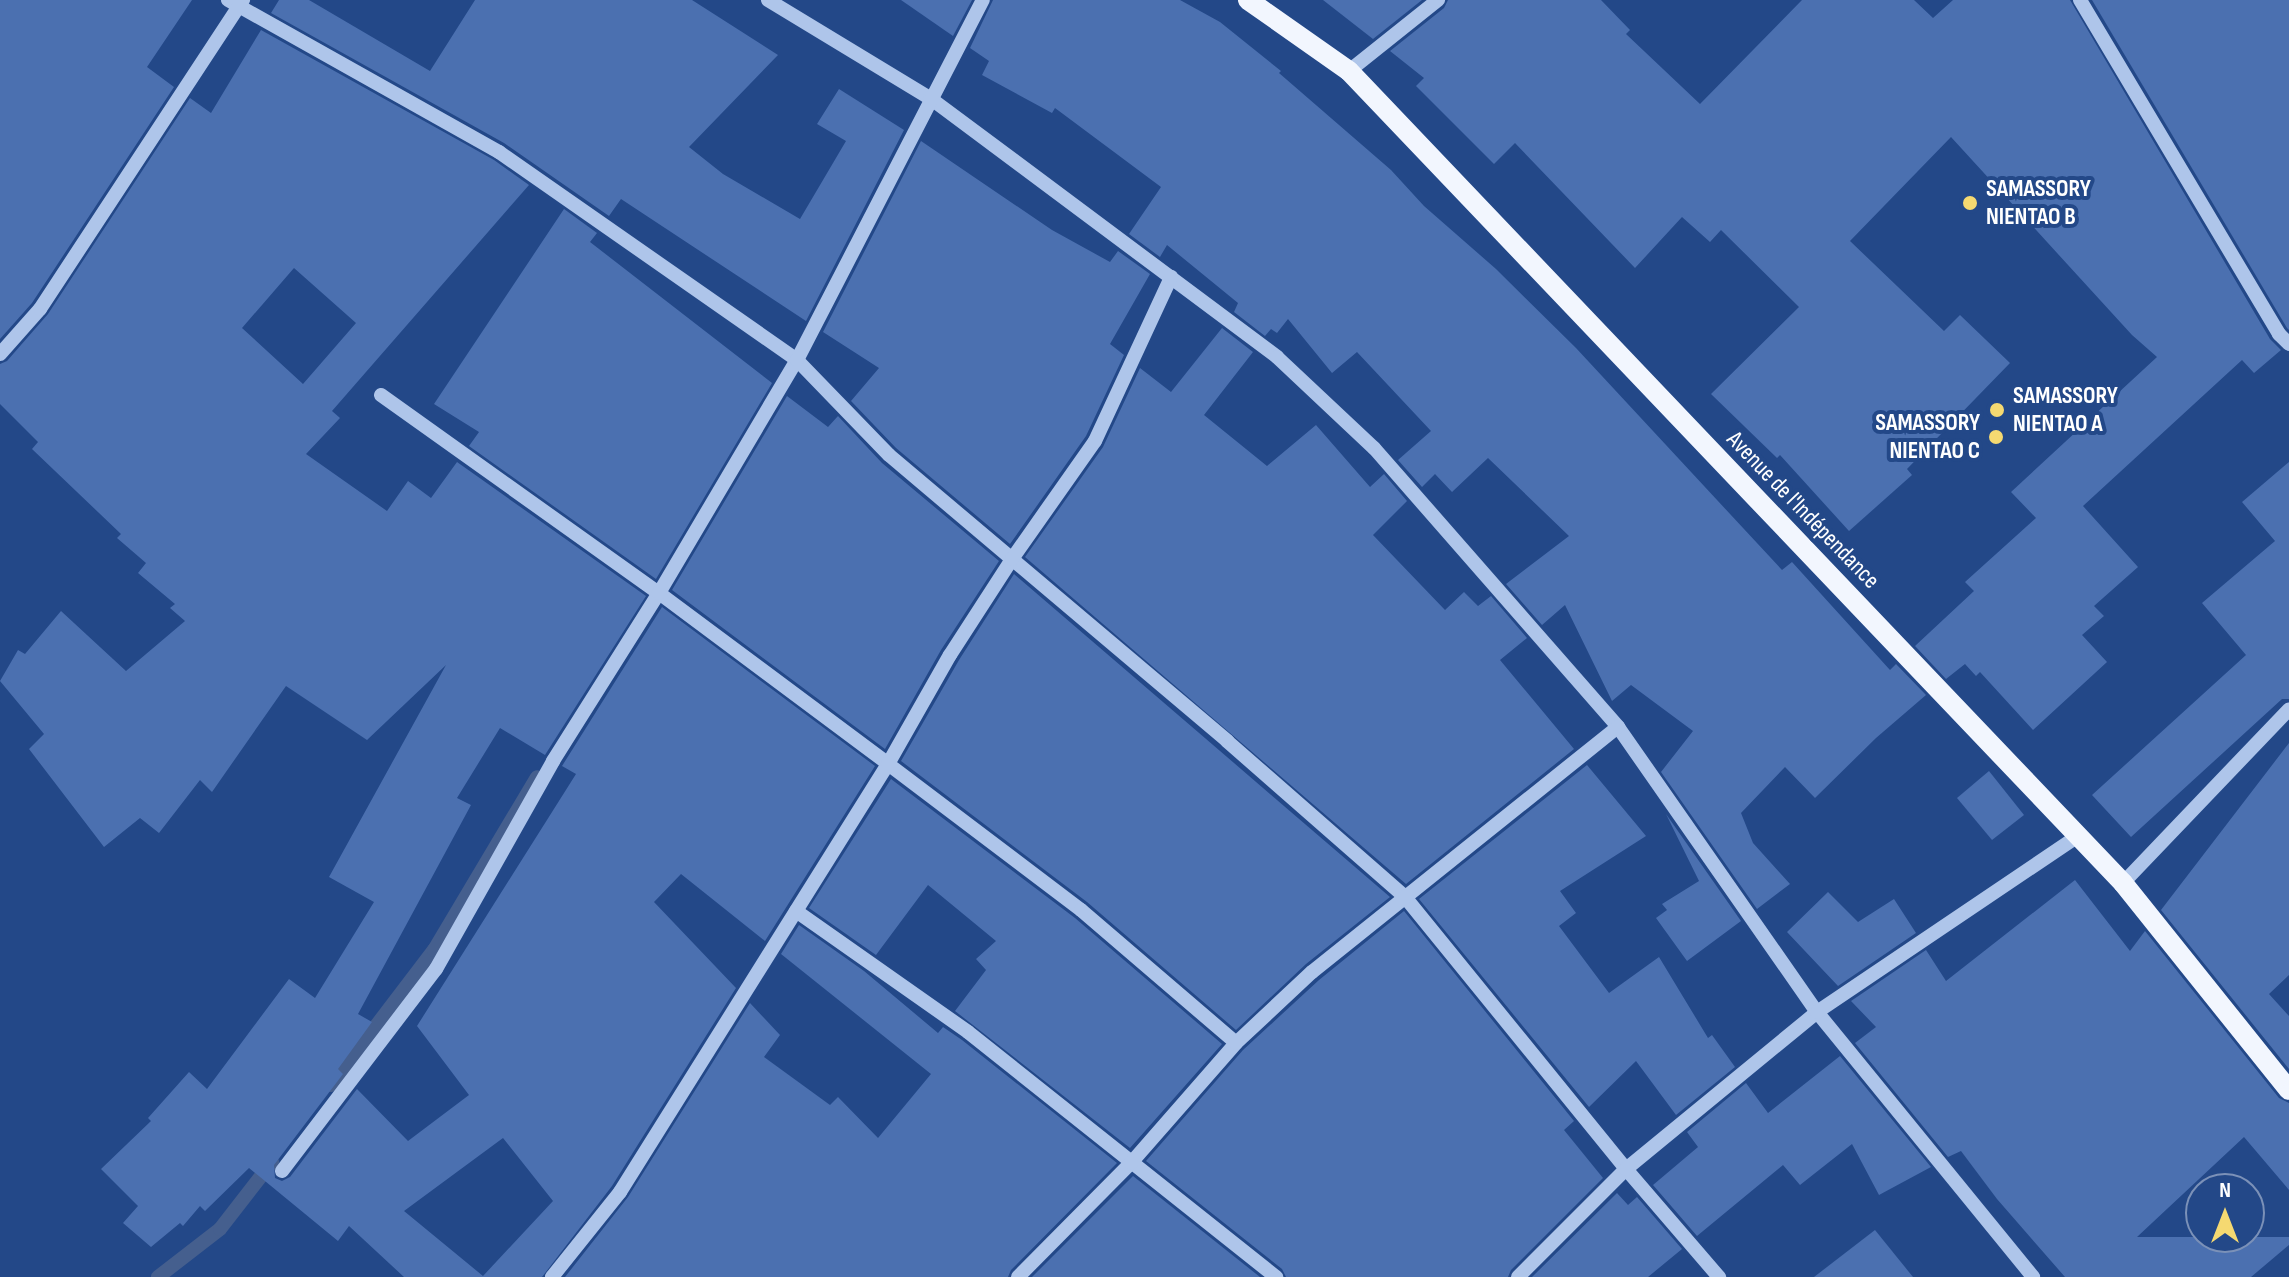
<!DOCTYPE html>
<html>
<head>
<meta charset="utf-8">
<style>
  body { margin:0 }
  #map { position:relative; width:2289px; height:1277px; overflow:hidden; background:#234888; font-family:"Sofia Sans Condensed",sans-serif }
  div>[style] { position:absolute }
  .stream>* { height:14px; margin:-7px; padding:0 7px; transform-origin:7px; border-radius:7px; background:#455f8e }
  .building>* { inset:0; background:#4b70b0 }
  .minor>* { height:14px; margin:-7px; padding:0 7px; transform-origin:7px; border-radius:7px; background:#aec5ea }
  .major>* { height:20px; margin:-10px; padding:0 10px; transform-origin:10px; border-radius:10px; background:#f2f6fe }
  .dots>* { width:22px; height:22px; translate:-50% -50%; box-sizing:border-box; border:4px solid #234888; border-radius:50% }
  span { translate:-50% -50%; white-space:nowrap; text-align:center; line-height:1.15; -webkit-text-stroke:8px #234888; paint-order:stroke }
  .poi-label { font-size:24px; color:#fff; font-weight:700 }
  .left { translate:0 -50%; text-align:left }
  .right { translate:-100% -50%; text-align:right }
  .street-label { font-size:24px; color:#fff }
  .north { position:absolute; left:2185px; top:1173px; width:80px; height:80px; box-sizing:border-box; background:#234888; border:2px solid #7b91b8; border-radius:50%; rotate:0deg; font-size:22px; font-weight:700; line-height:32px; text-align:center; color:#fff }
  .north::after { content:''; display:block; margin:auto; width:28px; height:36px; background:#f5d971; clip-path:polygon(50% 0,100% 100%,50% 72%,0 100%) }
</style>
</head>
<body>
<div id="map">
  <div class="stream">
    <i style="left:331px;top:1085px;width:170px;rotate:-52.7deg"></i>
    <i style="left:434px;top:950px;width:201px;rotate:-59.2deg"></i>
    <i style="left:158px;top:1277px;width:78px;rotate:-37.7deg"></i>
    <i style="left:220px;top:1229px;width:85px;rotate:-52.2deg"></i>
  </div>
  <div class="building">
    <i style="clip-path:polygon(0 0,192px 0,147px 67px,174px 87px,32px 303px,0 339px)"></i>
    <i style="clip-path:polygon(279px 0,309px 0,430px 71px,475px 0,692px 0,778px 55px,689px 147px,723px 174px,800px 219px,846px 141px,817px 124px,839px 89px,904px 130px,806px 321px,621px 199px,609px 216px,504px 143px,271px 13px)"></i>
    <i style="clip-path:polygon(901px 0,972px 0,953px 36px)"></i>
    <i style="clip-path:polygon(993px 0,1180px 0,1220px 22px,1281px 71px,1279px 73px,1391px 170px,1424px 206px,1496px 269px,1576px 348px,1782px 570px,1792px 562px,1890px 670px,1896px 664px,1926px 695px,1876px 738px,1815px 798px,1785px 767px,1741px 813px,1753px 843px,1790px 884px,1757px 909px,1661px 772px,1693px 731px,1631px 685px,1612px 701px,1565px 605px,1542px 625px,1506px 584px,1569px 536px,1488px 458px,1452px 492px,1435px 474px,1422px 487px,1398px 460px,1431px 431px,1357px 352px,1332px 373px,1288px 319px,1277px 333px,1271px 329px,1265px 336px,1234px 312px,1238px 303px,1167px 245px,1160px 257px,1129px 234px,1161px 187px,1055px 108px,1052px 113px,982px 75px,989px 61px,970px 48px)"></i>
    <i style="clip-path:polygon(1323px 0,1422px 0,1373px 39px)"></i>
    <i style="clip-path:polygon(1448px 0,1601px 0,1630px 30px,1626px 34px,1700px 104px,1802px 0,1914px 0,1933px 18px,1953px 0,2070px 0,2270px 339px,2281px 350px,2254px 373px,2242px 360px,2083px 506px,2138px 567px,2094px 606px,2104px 616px,2082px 635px,2107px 662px,2033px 730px,1980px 672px,1976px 676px,1965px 664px,1946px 679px,1915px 646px,1974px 591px,1965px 582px,2036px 518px,2011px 492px,2157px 357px,2132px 335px,1951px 137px,1850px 241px,1944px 331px,1960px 315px,2010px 363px,1907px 469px,1912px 475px,1849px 531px,1780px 455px,1777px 458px,1711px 394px,1799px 307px,1721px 230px,1710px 242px,1682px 217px,1635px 268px,1515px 143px,1494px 164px,1416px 86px,1424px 78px,1390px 51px,1444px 8px)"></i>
    <i style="clip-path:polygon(2092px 0,2289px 0,2289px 330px,2287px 328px)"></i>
    <i style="clip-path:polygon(evenodd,261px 30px,494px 160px,529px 185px,332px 411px,340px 418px,306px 454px,387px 511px,408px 481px,431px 498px,457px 462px,646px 596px,545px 755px,500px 728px,457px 798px,471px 805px,358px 1014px,372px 1022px,338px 1069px,343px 1074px,274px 1165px,275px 1178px,282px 1181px,290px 1177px,357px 1089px,408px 1141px,469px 1095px,417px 1026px,576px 774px,562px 766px,662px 607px,875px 766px,765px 941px,681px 874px,654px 902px,736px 988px,612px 1186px,542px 1277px,404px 1277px,349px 1226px,338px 1241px,249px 1168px,205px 1211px,200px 1206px,183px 1226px,180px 1223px,151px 1247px,123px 1223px,138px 1206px,101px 1169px,151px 1121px,148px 1118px,189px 1072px,207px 1089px,289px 979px,315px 998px,374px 902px,329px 877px,446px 665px,367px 740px,286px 686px,212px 792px,200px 780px,159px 833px,140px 818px,104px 847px,29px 749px,44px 734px,0 681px,18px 650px,25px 654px,61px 611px,126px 671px,185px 621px,170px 608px,175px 604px,138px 573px,146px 563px,117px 538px,121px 534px,32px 449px,38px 442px,0 404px,0 364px,7px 361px,48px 314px,190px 98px,211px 113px,261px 30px,294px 268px,356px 323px,303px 384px,242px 328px,294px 268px,261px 30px,503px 1138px,553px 1201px,483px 1276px,404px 1211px,503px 1138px)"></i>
    <i style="clip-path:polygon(921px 141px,1052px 230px,1110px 262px,1118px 251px,1150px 274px,1110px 344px,1124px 355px,1086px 436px,1010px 544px,896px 448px,851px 401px,879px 368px,823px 332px)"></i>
    <i style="clip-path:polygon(564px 209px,597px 233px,590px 242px,772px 383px,656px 579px,469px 446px,479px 432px,434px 404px)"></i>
    <i style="clip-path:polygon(1222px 328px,1253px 352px,1204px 415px,1267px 466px,1316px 425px,1370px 487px,1384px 474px,1407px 501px,1373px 535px,1445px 610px,1464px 592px,1478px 606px,1491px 596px,1527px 638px,1500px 660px,1574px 749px,1406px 884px,1025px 557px,1103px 447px,1140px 368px,1171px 392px)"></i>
    <i style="clip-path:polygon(787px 396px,828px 427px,838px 416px,882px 463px,999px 561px,941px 650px,885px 749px,672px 590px)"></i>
    <i style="clip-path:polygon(2289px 462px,2289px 699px,2282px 699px,2131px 837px,2092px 795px,2246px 655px,2202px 603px,2275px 541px,2242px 502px)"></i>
    <i style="clip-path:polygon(1014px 574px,1390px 897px,1306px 964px,1236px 1030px,1087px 902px,901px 761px,959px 660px)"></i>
    <i style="clip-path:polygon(2289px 743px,2289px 975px,2269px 994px,2289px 1016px,2289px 1069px,2161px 910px)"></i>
    <i style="clip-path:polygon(1587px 765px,1646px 836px,1560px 891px,1576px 913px,1559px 926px,1609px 993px,1659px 957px,1708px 1038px,1712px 1035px,1735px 1067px,1676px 1115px,1636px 1061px,1589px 1107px,1419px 899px)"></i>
    <i style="clip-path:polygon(1989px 771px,2024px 815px,1992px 840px,1957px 798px)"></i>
    <i style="clip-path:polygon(891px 779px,1075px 918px,1222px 1044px,1130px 1148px,955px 1011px,986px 970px,976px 959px,996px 941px,928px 885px,876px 955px,809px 908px)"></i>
    <i style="clip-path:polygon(1666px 814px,1741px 921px,1687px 961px,1656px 918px,1667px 910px,1662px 904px,1699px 881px)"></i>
    <i style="clip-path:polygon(2075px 880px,2130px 951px,2145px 931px,2279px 1098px,2289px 1103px,2289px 1190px,2244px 1137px,2137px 1237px,2289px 1237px,2289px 1245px,2251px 1277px,2065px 1277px,1997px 1199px,1961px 1151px,1948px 1157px,1855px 1043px,1876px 1027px,1851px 1001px,1926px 950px,1946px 981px)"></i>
    <i style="clip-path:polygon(1828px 892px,1858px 922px,1894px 899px,1916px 933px,1838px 986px,1787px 932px)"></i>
    <i style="clip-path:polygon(1404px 911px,1574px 1121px,1564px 1130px,1603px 1178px,1511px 1270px,1508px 1277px,1286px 1277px,1282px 1269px,1146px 1161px,1243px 1050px,1319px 980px)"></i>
    <i style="clip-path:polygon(799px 925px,864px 971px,938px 1033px,943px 1027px,962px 1040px,1117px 1163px,1011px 1270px,1008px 1277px,565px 1277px,628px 1197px,750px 1003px,780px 1035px,764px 1057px,830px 1105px,838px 1097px,878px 1138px,931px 1074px,781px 954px)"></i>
    <i style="clip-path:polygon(1840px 1056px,1931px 1167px,1879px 1195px,1852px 1144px,1800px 1185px,1783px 1165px,1697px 1236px,1653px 1185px,1698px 1147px,1687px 1132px,1746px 1083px,1768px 1113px)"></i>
    <i style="clip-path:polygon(1133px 1176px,1260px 1277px,1032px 1277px)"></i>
    <i style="clip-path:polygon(1617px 1193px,1628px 1205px,1637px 1197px,1682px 1249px,1648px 1277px,1532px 1277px)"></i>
    <i style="clip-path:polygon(1875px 1230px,1913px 1277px,1814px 1277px)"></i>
  </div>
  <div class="minor">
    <i style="left:228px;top:0;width:311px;rotate:29.3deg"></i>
    <i style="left:499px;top:152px;width:363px;rotate:34.9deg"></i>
    <i style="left:797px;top:360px;width:132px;rotate:45.9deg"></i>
    <i style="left:889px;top:455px;width:443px;rotate:40.2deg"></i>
    <i style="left:1227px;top:741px;width:237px;rotate:41.2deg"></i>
    <i style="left:1405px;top:897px;width:350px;rotate:50.9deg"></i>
    <i style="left:1626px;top:1169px;width:143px;rotate:49.3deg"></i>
    <i style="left:768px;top:0;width:189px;rotate:31.2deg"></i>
    <i style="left:930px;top:98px;width:433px;rotate:36.7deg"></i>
    <i style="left:1277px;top:357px;width:133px;rotate:43.2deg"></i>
    <i style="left:1374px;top:448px;width:371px;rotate:48.8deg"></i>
    <i style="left:1618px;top:727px;width:348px;rotate:55.1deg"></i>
    <i style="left:1817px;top:1012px;width:342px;rotate:50.8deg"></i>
    <i style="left:2080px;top:0;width:389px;rotate:59.2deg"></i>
    <i style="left:2279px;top:334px;width:14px;rotate:45deg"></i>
    <i style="left:1349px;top:71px;width:114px;rotate:-38.6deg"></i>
    <i style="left:0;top:354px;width:60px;rotate:-48.4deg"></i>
    <i style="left:40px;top:309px;width:370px;rotate:-56.7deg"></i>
    <i style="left:381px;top:395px;width:341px;rotate:35.5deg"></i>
    <i style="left:659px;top:593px;width:286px;rotate:36.7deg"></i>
    <i style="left:888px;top:764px;width:242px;rotate:37.1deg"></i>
    <i style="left:1081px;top:910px;width:204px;rotate:40.6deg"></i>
    <i style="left:2123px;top:883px;width:240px;rotate:-46.3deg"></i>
    <i style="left:796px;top:911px;width:210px;rotate:35.1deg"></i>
    <i style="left:968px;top:1032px;width:394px;rotate:38.5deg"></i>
    <i style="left:282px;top:1171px;width:254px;rotate:-52.7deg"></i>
    <i style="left:436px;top:969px;width:239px;rotate:-60.6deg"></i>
    <i style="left:553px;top:761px;width:199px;rotate:-57.8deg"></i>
    <i style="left:659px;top:593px;width:271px;rotate:-59.4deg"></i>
    <i style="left:797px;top:360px;width:405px;rotate:-62.7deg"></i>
    <i style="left:552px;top:1277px;width:109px;rotate:-51.3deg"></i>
    <i style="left:620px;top:1192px;width:505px;rotate:-57.95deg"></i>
    <i style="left:888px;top:764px;width:125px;rotate:-60.4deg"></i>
    <i style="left:950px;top:655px;width:114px;rotate:-57.1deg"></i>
    <i style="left:1012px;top:559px;width:144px;rotate:-54.9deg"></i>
    <i style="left:1095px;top:441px;width:181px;rotate:-65.1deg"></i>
    <i style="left:1018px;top:1277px;width:161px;rotate:-45.3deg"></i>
    <i style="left:1131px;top:1163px;width:159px;rotate:-48.8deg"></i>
    <i style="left:1236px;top:1043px;width:104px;rotate:-43.1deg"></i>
    <i style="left:1312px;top:972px;width:392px;rotate:-38.7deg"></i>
    <i style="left:1518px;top:1277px;width:153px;rotate:-45deg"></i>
    <i style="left:1626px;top:1169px;width:247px;rotate:-39.4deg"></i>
    <i style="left:1817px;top:1012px;width:315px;rotate:-34deg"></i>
  </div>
  <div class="major">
    <i style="left:1248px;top:0;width:123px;rotate:35.1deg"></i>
    <i style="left:1349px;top:71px;width:1122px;rotate:46.37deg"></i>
    <i style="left:2123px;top:883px;width:265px;rotate:51.3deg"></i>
  </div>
  <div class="dots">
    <i style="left:1970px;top:203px;background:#f5d971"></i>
    <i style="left:1997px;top:410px;background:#f5d971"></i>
    <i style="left:1996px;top:437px;background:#f5d971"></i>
  </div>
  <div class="poi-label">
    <span class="left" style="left:1986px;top:203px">SAMASSORY<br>NIENTAO B</span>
    <span class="left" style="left:2013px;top:410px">SAMASSORY<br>NIENTAO A</span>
    <span class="right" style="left:1980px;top:437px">SAMASSORY<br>NIENTAO C</span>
  </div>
  <div class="street-label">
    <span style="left:1803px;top:510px;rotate:46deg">Avenue de l'Indépendance</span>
  </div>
  <div class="north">N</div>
</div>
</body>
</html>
